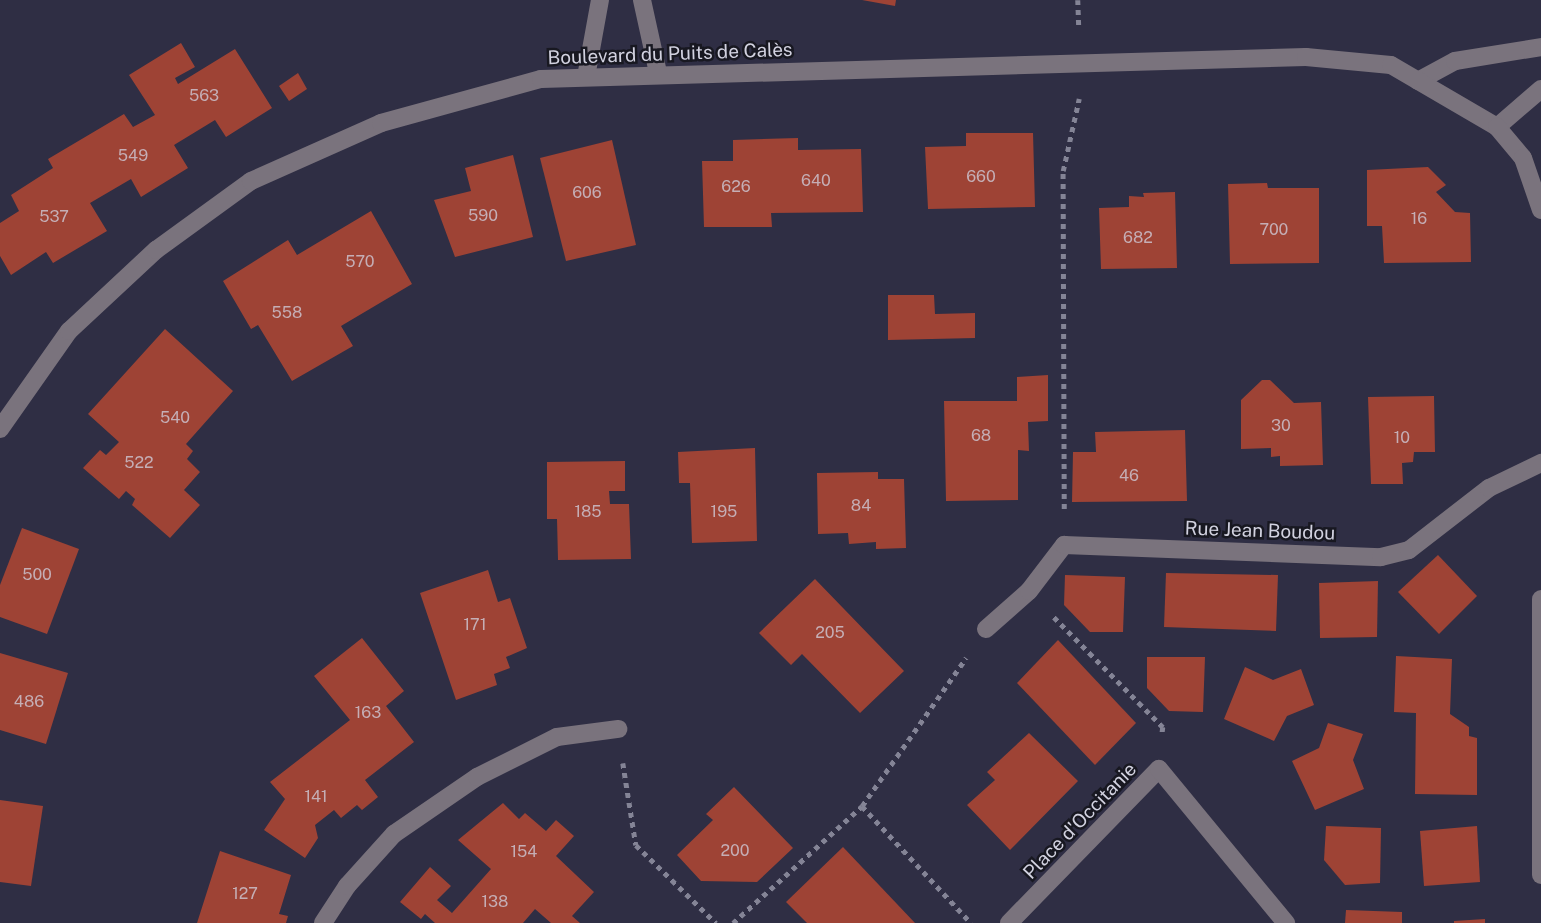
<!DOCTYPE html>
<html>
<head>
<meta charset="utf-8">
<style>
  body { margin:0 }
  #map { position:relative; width:1541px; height:923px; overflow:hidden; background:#2f2e44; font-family:"Public Sans",sans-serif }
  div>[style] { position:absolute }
  .building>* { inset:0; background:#9e4335 }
  .path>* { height:4.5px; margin-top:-2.25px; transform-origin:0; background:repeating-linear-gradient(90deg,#848496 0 5px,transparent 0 10px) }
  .minor>* { height:18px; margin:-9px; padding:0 9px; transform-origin:9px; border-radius:9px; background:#7a737d }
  span { translate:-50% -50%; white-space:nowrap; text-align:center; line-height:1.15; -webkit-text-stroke:5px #181821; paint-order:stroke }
  .number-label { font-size:16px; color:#c5aeb5 }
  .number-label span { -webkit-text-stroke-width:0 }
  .street-label { font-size:19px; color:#d2d2e0 }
</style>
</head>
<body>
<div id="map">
  <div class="building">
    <i style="clip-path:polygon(862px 0,896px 0,895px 6px)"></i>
    <i style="clip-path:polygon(181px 43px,195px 67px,175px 78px,178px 84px,235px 49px,272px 108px,226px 137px,215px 120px,174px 145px,188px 168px,141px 197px,131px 179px,90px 203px,107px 231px,53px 263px,46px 252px,11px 275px,0 256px,0 223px,19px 211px,11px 195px,53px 168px,48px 159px,124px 114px,133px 127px,155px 115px,129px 75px)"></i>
    <i style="clip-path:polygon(298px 73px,307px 89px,289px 101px,279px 86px)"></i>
    <i style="clip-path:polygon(966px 133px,1033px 133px,1035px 207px,928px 209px,925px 147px,966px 146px)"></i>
    <i style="clip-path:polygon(798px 138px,798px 150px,861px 149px,863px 212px,771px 213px,772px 227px,704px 227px,702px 161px,733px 161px,733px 140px)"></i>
    <i style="clip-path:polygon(612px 140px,636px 245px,566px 261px,540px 158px)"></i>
    <i style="clip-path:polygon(513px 155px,533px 237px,455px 257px,434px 200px,471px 191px,465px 168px)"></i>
    <i style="clip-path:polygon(1428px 167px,1446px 185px,1436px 192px,1455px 212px,1470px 213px,1471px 262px,1384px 263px,1382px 226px,1367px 226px,1367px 170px)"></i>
    <i style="clip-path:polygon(1267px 183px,1268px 188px,1319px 188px,1319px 263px,1230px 264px,1228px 184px)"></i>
    <i style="clip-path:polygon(1175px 192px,1177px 268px,1101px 269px,1099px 208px,1129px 207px,1129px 196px,1144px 197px,1143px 193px)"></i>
    <i style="clip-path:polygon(371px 211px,412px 284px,341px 326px,353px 346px,292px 381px,258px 325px,251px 329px,223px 281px,288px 240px,297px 255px)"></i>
    <i style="clip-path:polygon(888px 295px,934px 295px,935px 314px,975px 313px,975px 338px,888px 340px)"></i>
    <i style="clip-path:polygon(165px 329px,233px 391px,186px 444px,193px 451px,187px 459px,200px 472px,184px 490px,200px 505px,170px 538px,132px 505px,135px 499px,126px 491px,119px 499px,83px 468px,100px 450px,106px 455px,119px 442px,88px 414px)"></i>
    <i style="clip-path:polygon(1048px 375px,1048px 421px,1028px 422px,1029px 451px,1018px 450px,1018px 500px,946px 501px,944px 401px,1017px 401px,1017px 377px)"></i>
    <i style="clip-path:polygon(1262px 380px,1270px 380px,1294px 403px,1321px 402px,1323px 465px,1280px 466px,1280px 456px,1271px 457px,1271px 448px,1241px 449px,1241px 400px)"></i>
    <i style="clip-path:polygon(1434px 396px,1435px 452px,1414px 452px,1413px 462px,1402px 463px,1403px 484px,1371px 484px,1368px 397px)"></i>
    <i style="clip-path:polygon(1185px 430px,1187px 501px,1072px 502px,1073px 452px,1096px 452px,1095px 432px)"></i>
    <i style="clip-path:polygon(755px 448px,757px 541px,692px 543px,690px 483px,679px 483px,678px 452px)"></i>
    <i style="clip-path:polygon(625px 461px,625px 491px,609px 491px,610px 504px,629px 504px,631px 559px,558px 560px,557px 519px,547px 519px,547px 462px)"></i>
    <i style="clip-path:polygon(878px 472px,878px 479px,904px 479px,906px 548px,876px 549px,876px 542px,849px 544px,848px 533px,818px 534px,817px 473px)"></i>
    <i style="clip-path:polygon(22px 528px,79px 549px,47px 634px,0 617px,0 585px)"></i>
    <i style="clip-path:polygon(1438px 555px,1477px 596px,1439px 634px,1398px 592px)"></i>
    <i style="clip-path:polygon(488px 570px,498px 602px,510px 598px,527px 648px,506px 657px,510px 668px,494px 674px,497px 685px,456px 700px,420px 593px)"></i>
    <i style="clip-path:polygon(1166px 573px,1278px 575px,1276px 631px,1164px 627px)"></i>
    <i style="clip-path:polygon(1065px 575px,1125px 577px,1123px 632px,1090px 632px,1064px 605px)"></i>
    <i style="clip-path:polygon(815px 579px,904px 671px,860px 713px,802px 654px,791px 665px,759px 633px)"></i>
    <i style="clip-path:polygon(1378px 581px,1377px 637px,1320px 638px,1319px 583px)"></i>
    <i style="clip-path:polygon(362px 638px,404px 691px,386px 706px,414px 742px,365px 780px,378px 797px,362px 810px,357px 805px,341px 818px,334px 810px,315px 825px,318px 838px,305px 858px,264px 830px,285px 799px,270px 782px,350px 720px,314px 676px)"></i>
    <i style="clip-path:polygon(1058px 640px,1136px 723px,1095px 765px,1017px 683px)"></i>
    <i style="clip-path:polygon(0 653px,68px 673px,46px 744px,0 730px)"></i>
    <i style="clip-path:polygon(1396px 656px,1452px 659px,1450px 714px,1469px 727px,1469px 736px,1477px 738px,1477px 795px,1415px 794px,1416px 713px,1394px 712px)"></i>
    <i style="clip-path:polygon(1147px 657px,1205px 657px,1203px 712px,1169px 711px,1147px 688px)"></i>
    <i style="clip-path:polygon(1245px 667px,1273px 680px,1301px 669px,1314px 705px,1287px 716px,1274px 741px,1224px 719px)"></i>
    <i style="clip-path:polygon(1328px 723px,1363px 734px,1353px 760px,1364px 789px,1315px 810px,1292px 761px,1319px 748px)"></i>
    <i style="clip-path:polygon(1029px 733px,1078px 781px,1010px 850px,967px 805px,995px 780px,987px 772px)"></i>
    <i style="clip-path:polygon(734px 787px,793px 848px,757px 882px,701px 881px,677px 855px,713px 820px,706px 814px)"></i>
    <i style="clip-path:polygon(0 800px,43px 806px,31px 886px,0 882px)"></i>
    <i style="clip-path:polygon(503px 803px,519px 819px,525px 813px,546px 831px,556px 820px,574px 836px,556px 856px,594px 892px,572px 916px,580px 923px,551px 923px,535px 909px,523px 923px,435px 923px,425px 914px,421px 919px,400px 902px,430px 867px,451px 886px,437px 900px,452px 913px,491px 869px,458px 840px)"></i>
    <i style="clip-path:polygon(1326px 826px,1381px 828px,1380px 883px,1345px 885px,1324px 860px)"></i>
    <i style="clip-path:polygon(1477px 826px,1480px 882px,1424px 886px,1420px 831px)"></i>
    <i style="clip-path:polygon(843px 847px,915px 923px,807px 923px,786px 902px)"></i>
    <i style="clip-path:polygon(220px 851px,291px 875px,279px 914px,288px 916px,286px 923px,197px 923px)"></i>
    <i style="clip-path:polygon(1346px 910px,1402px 912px,1402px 923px,1345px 923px)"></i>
    <i style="clip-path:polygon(1485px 919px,1485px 923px,1454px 923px,1454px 921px)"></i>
  </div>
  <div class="path">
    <i style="left:1078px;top:0;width:28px;rotate:88deg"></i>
    <i style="left:1064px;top:509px;width:338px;rotate:-90.2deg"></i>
    <i style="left:1063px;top:171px;width:74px;rotate:-77.5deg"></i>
    <i style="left:1054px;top:617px;width:155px;rotate:45.3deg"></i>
    <i style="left:1163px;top:727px;width:8px;rotate:97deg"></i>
    <i style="left:623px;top:763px;width:83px;rotate:81deg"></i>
    <i style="left:636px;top:845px;width:112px;rotate:44.3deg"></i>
    <i style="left:862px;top:806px;width:160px;rotate:47deg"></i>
    <i style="left:733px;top:923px;width:174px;rotate:-42.2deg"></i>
    <i style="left:862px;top:806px;width:181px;rotate:-54.9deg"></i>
  </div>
  <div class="minor">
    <i style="left:642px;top:0;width:75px;rotate:77.6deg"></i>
    <i style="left:586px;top:77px;width:78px;rotate:-79.7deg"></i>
    <i style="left:1418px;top:81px;width:42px;rotate:-28.4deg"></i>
    <i style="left:1455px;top:61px;width:87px;rotate:-9.2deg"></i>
    <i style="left:1497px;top:127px;width:58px;rotate:-40.8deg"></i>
    <i style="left:0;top:429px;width:120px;rotate:-54.9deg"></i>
    <i style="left:69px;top:331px;width:119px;rotate:-43deg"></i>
    <i style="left:156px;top:250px;width:117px;rotate:-36deg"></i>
    <i style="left:251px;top:181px;width:142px;rotate:-24deg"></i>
    <i style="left:381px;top:123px;width:166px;rotate:-15.4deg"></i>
    <i style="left:541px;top:79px;width:765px;rotate:-1.65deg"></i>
    <i style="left:1306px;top:57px;width:85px;rotate:5.4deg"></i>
    <i style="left:1391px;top:65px;width:123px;rotate:30.3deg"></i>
    <i style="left:1497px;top:127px;width:40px;rotate:50deg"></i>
    <i style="left:1523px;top:158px;width:55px;rotate:70.9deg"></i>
    <i style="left:1541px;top:599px;width:276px;rotate:90deg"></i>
    <i style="left:986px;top:629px;width:57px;rotate:-41.5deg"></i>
    <i style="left:1029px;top:591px;width:58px;rotate:-52.7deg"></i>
    <i style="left:1064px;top:545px;width:317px;rotate:2.2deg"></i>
    <i style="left:1381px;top:557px;width:29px;rotate:-14deg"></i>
    <i style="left:1409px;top:550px;width:101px;rotate:-37.8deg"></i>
    <i style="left:1489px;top:488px;width:58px;rotate:-25.7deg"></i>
    <i style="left:323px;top:923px;width:44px;rotate:-57deg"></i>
    <i style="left:347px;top:886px;width:70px;rotate:-47.9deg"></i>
    <i style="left:394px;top:834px;width:101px;rotate:-34.5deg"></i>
    <i style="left:477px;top:777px;width:89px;rotate:-26.6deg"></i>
    <i style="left:557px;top:737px;width:62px;rotate:-7.5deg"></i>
    <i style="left:1009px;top:923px;width:215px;rotate:-45.8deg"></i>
    <i style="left:1159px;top:769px;width:200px;rotate:50.5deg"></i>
  </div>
  <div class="number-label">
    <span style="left:204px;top:96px">563</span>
    <span style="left:133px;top:156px">549</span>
    <span style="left:981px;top:177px">660</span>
    <span style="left:816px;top:181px">640</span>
    <span style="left:736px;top:187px">626</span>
    <span style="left:587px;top:193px">606</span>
    <span style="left:483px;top:216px">590</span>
    <span style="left:54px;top:217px">537</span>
    <span style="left:1419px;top:219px">16</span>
    <span style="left:1274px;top:230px">700</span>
    <span style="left:1138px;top:238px">682</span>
    <span style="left:360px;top:262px">570</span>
    <span style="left:287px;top:313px">558</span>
    <span style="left:175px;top:418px">540</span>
    <span style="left:1281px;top:426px">30</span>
    <span style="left:981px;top:436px">68</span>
    <span style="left:1402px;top:438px">10</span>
    <span style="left:139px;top:463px">522</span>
    <span style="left:1129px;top:476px">46</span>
    <span style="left:861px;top:506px">84</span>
    <span style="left:588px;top:512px">185</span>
    <span style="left:724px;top:512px">195</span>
    <span style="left:37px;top:575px">500</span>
    <span style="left:475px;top:625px">171</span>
    <span style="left:830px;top:633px">205</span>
    <span style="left:29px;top:702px">486</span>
    <span style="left:368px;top:713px">163</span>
    <span style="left:316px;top:797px">141</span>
    <span style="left:735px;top:851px">200</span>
    <span style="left:524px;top:852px">154</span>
    <span style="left:245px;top:894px">127</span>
    <span style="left:495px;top:902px">138</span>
  </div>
  <div class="street-label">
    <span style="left:670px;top:54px;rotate:-2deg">Boulevard du Puits de Calès</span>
    <span style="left:1260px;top:531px;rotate:2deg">Rue Jean Boudou</span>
    <span style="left:1080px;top:821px;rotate:-46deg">Place d'Occitanie</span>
  </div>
</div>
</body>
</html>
